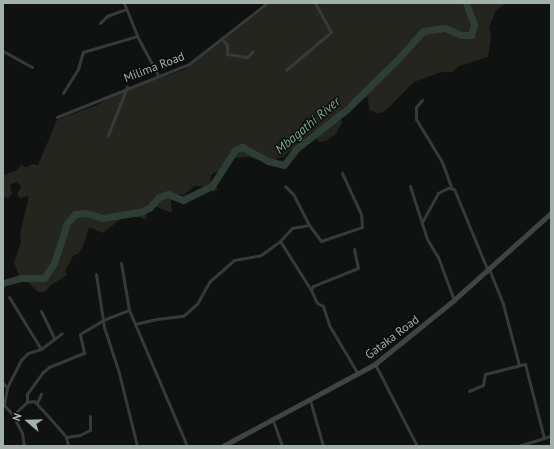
<!DOCTYPE html>
<html>
<head>
<meta charset="utf-8">
<style>
  body { margin:0 }
  #map { position:relative; width:554px; height:449px; overflow:hidden; background:#101111; font-family:"PT Sans",sans-serif }
  div>[style] { position:absolute }
  .green>* { inset:0; background:#24251e }
  .river>* { height:7px; margin:-3.5px; padding:0 3.5px; transform-origin:3.5px; border-radius:3.5px; background:#2e3d35 }
  .street>* { height:3px; margin:-1.5px; padding:0 1.5px; transform-origin:1.5px; border-radius:1.5px; background:#363b3a }
  .secondary>* { height:4.5px; margin:-2.25px; padding:0 2.25px; transform-origin:2.25px; border-radius:2.25px; background:#3f4544 }
  span { translate:-50% -50%; white-space:nowrap; text-align:center; line-height:1.15; -webkit-text-stroke:3px #0b0c0c; paint-order:stroke }
  .street-label { font-size:12px; color:#a2b1ac }
  .water-label { font-size:13px; color:#7baa91; font-style:italic }
  .frame { position:absolute; inset:0; border:4px solid #a2b1ac; pointer-events:none }
  .north { position:absolute; left:8px; top:401px; width:40px; height:40px; -webkit-text-stroke:3px #0b0c0c; paint-order:stroke; rotate:290deg; font-size:11px; font-weight:700; line-height:16px; text-align:center; color:#a2b1ac }
  .north::after { content:''; display:block; margin:auto; width:14px; height:18px; background:#a2b1ac; clip-path:polygon(50% 0,100% 100%,50% 72%,0 100%) }
</style>
</head>
<body>
<div id="map">
  <div class="green">
    <i style="clip-path:polygon(271px 3px,507px 3px,496px 10px,489px 28px,491px 37px,488px 57px,459px 66px,452px 72px,441px 72px,414px 82px,385px 111px,378px 114px,369px 109px,368px 97px,349px 103px,339px 112px,342px 123px,335px 135px,326px 141px,319px 142px,313px 131px,283px 157px,264px 162px,249px 157px,233px 158px,226px 167px,212px 174px,210px 180px,218px 189px,213px 192px,202px 186px,194px 186px,184px 195px,178px 194px,171px 201px,172px 213px,157px 207px,152px 209px,146px 208px,147px 220px,140px 217px,123px 217px,103px 233px,89px 227px,84px 244px,79px 253px,73px 256px,65px 271px,67px 275px,51px 285px,45px 292px,38px 292px,18px 273px,14px 262px,21px 242px,20px 234px,29px 196px,20px 198px,17px 195px,21px 186px,17px 182px,10px 185px,12px 194px,8px 198px,3px 197px,3px 175px,16px 171px,21px 165px,26px 167px,32px 164px,38px 165px,57px 120px,97px 105px,117px 93px,186px 69px)"></i>
  </div>
  <div class="river">
    <i style="left:3px;top:283px;width:18px;rotate:-16deg"></i>
    <i style="left:20px;top:278px;width:24px"></i>
    <i style="left:44px;top:278px;width:18px;rotate:-56deg"></i>
    <i style="left:54px;top:263px;width:42px;rotate:-72deg"></i>
    <i style="left:67px;top:223px;width:12px;rotate:-48deg"></i>
    <i style="left:75px;top:214px;width:11px;rotate:-5deg"></i>
    <i style="left:86px;top:213px;width:17px;rotate:17deg"></i>
    <i style="left:102px;top:218px;width:38px;rotate:-9deg"></i>
    <i style="left:140px;top:212px;width:10px;rotate:-24deg"></i>
    <i style="left:149px;top:208px;width:15px;rotate:-48deg"></i>
    <i style="left:159px;top:197px;width:9px;rotate:-18deg"></i>
    <i style="left:168px;top:194px;width:16px;rotate:22deg"></i>
    <i style="left:183px;top:200px;width:32px;rotate:-26deg"></i>
    <i style="left:212px;top:186px;width:43px;rotate:-57.4deg"></i>
    <i style="left:235px;top:150px;width:8px;rotate:-23deg"></i>
    <i style="left:242px;top:147px;width:30px;rotate:28deg"></i>
    <i style="left:268px;top:161px;width:16px;rotate:14deg"></i>
    <i style="left:284px;top:165px;width:20px;rotate:-53deg"></i>
    <i style="left:296px;top:149px;width:65px;rotate:-38.1deg"></i>
    <i style="left:347px;top:109px;width:70px;rotate:-44.4deg"></i>
    <i style="left:397px;top:60px;width:39px;rotate:-48deg"></i>
    <i style="left:423px;top:31px;width:22px;rotate:-8deg"></i>
    <i style="left:445px;top:28px;width:17px;rotate:24deg"></i>
    <i style="left:461px;top:35px;width:10px"></i>
    <i style="left:471px;top:35px;width:11px;rotate:-75deg"></i>
    <i style="left:474px;top:24px;width:22px;rotate:-111deg"></i>
  </div>
  <div class="street">
    <i style="left:124px;top:3px;width:35px;rotate:68deg"></i>
    <i style="left:137px;top:36px;width:44px;rotate:61.7deg"></i>
    <i style="left:100px;top:23px;width:10px;rotate:-45deg"></i>
    <i style="left:107px;top:16px;width:20px;rotate:-20deg"></i>
    <i style="left:222px;top:39px;width:8px;rotate:50deg"></i>
    <i style="left:227px;top:45px;width:9px;rotate:90deg"></i>
    <i style="left:227px;top:54px;width:20px;rotate:9deg"></i>
    <i style="left:247px;top:57px;width:8px;rotate:-45deg"></i>
    <i style="left:3px;top:51px;width:33px;rotate:29deg"></i>
    <i style="left:286px;top:70px;width:59px;rotate:-40.2deg"></i>
    <i style="left:331px;top:32px;width:33px;rotate:-119deg"></i>
    <i style="left:63px;top:93px;width:28px;rotate:-58deg"></i>
    <i style="left:78px;top:69px;width:18px;rotate:-74deg"></i>
    <i style="left:83px;top:52px;width:56px;rotate:-16.5deg"></i>
    <i style="left:422px;top:100px;width:9px;rotate:131deg"></i>
    <i style="left:416px;top:107px;width:12px;rotate:90deg"></i>
    <i style="left:416px;top:119px;width:50px;rotate:58.8deg"></i>
    <i style="left:442px;top:162px;width:27px;rotate:70deg"></i>
    <i style="left:57px;top:117px;width:142px;rotate:-21.9deg"></i>
    <i style="left:189px;top:64px;width:99px;rotate:-38deg"></i>
    <i style="left:108px;top:135px;width:52px;rotate:-68.4deg"></i>
    <i style="left:410px;top:186px;width:56px;rotate:72.2deg"></i>
    <i style="left:427px;top:239px;width:21px;rotate:59deg"></i>
    <i style="left:438px;top:257px;width:46px;rotate:69.6deg"></i>
    <i style="left:422px;top:222px;width:33px;rotate:-61deg"></i>
    <i style="left:438px;top:193px;width:11px;rotate:-27deg"></i>
    <i style="left:448px;top:188px;width:6px;rotate:9deg"></i>
    <i style="left:454px;top:189px;width:89px;rotate:67.5deg"></i>
    <i style="left:309px;top:225px;width:20px;rotate:53deg"></i>
    <i style="left:321px;top:241px;width:43px;rotate:-18.9deg"></i>
    <i style="left:362px;top:227px;width:13px;rotate:-94deg"></i>
    <i style="left:361px;top:214px;width:45px;rotate:-114.9deg"></i>
    <i style="left:280px;top:241px;width:58px;rotate:57.7deg"></i>
    <i style="left:354px;top:249px;width:19px;rotate:78deg"></i>
    <i style="left:358px;top:268px;width:48px;rotate:158.2deg"></i>
    <i style="left:313px;top:286px;width:4px;rotate:117deg"></i>
    <i style="left:311px;top:290px;width:14px;rotate:65deg"></i>
    <i style="left:317px;top:303px;width:7px;rotate:27deg"></i>
    <i style="left:323px;top:306px;width:20px;rotate:72deg"></i>
    <i style="left:329px;top:325px;width:57px;rotate:59.4deg"></i>
    <i style="left:121px;top:263px;width:48px;rotate:80.3deg"></i>
    <i style="left:489px;top:269px;width:38px;rotate:68deg"></i>
    <i style="left:503px;top:304px;width:63px;rotate:75.3deg"></i>
    <i style="left:519px;top:365px;width:6px;rotate:-9deg"></i>
    <i style="left:525px;top:364px;width:76px;rotate:75.6deg"></i>
    <i style="left:96px;top:274px;width:54px;rotate:81.4deg"></i>
    <i style="left:104px;top:327px;width:48px;rotate:71.9deg"></i>
    <i style="left:119px;top:373px;width:75px;rotate:76.1deg"></i>
    <i style="left:9px;top:297px;width:61px;rotate:58.4deg"></i>
    <i style="left:41px;top:349px;width:14px;rotate:163deg"></i>
    <i style="left:28px;top:353px;width:10px;rotate:135deg"></i>
    <i style="left:21px;top:360px;width:31px;rotate:117deg"></i>
    <i style="left:7px;top:388px;width:17px;rotate:100deg"></i>
    <i style="left:4px;top:405px;width:13px;rotate:48deg"></i>
    <i style="left:41px;top:311px;width:30px;rotate:64deg"></i>
    <i style="left:135px;top:324px;width:23px;rotate:-13deg"></i>
    <i style="left:157px;top:319px;width:26px;rotate:-7deg"></i>
    <i style="left:183px;top:316px;width:18px;rotate:-41deg"></i>
    <i style="left:197px;top:304px;width:26px;rotate:-61deg"></i>
    <i style="left:210px;top:281px;width:32px;rotate:-41deg"></i>
    <i style="left:234px;top:260px;width:27px;rotate:-10deg"></i>
    <i style="left:261px;top:255px;width:24px;rotate:-36deg"></i>
    <i style="left:280px;top:241px;width:18px;rotate:-47deg"></i>
    <i style="left:292px;top:228px;width:17px;rotate:-10deg"></i>
    <i style="left:309px;top:225px;width:35px;rotate:-117deg"></i>
    <i style="left:293px;top:194px;width:11px;rotate:-135deg"></i>
    <i style="left:41px;top:349px;width:26px;rotate:-37deg"></i>
    <i style="left:375px;top:364px;width:92px;rotate:62.9deg"></i>
    <i style="left:3px;top:383px;width:6px;rotate:51deg"></i>
    <i style="left:469px;top:391px;width:15px;rotate:-23deg"></i>
    <i style="left:483px;top:385px;width:11px;rotate:-80deg"></i>
    <i style="left:485px;top:374px;width:37px;rotate:-14deg"></i>
    <i style="left:310px;top:400px;width:48px;rotate:74.2deg"></i>
    <i style="left:27px;top:402px;width:7px;rotate:-8deg"></i>
    <i style="left:34px;top:401px;width:21px;rotate:47deg"></i>
    <i style="left:48px;top:416px;width:28px;rotate:49deg"></i>
    <i style="left:66px;top:437px;width:9px;rotate:77deg"></i>
    <i style="left:37px;top:403px;width:10px;rotate:-66deg"></i>
    <i style="left:272px;top:418px;width:30px;rotate:70deg"></i>
    <i style="left:66px;top:437px;width:14px;rotate:-8deg"></i>
    <i style="left:80px;top:435px;width:11px;rotate:-27deg"></i>
    <i style="left:90px;top:430px;width:14px;rotate:-90deg"></i>
    <i style="left:24px;top:446px;width:13px;rotate:-99deg"></i>
    <i style="left:22px;top:433px;width:20px;rotate:-117deg"></i>
    <i style="left:13px;top:415px;width:19px;rotate:-43deg"></i>
    <i style="left:27px;top:402px;width:8px;rotate:-90deg"></i>
    <i style="left:27px;top:394px;width:26px;rotate:-54deg"></i>
    <i style="left:42px;top:373px;width:9px;rotate:-41deg"></i>
    <i style="left:49px;top:367px;width:38px;rotate:-22deg"></i>
    <i style="left:84px;top:353px;width:19px;rotate:-102deg"></i>
    <i style="left:80px;top:334px;width:27px;rotate:-31deg"></i>
    <i style="left:103px;top:320px;width:28px;rotate:-21deg"></i>
    <i style="left:129px;top:310px;width:148px;rotate:66.9deg"></i>
    <i style="left:518px;top:446px;width:34px;rotate:-17deg"></i>
  </div>
  <div class="secondary">
    <i style="left:223px;top:446px;width:173px;rotate:-28.3deg"></i>
    <i style="left:375px;top:364px;width:102px;rotate:-39deg"></i>
    <i style="left:454px;top:300px;width:130px;rotate:-41.9deg"></i>
  </div>
  <div class="street-label">
    <span style="left:154px;top:67px;rotate:-21deg">Milima Road</span>
    <span style="left:392px;top:337px;rotate:-37deg">Gataka Road</span>
  </div>
  <div class="water-label">
    <span style="left:308px;top:126px;rotate:-40deg">Mbagathi River</span>
  </div>
  <div class="frame"></div>
  <div class="north">N</div>
</div>
</body>
</html>
